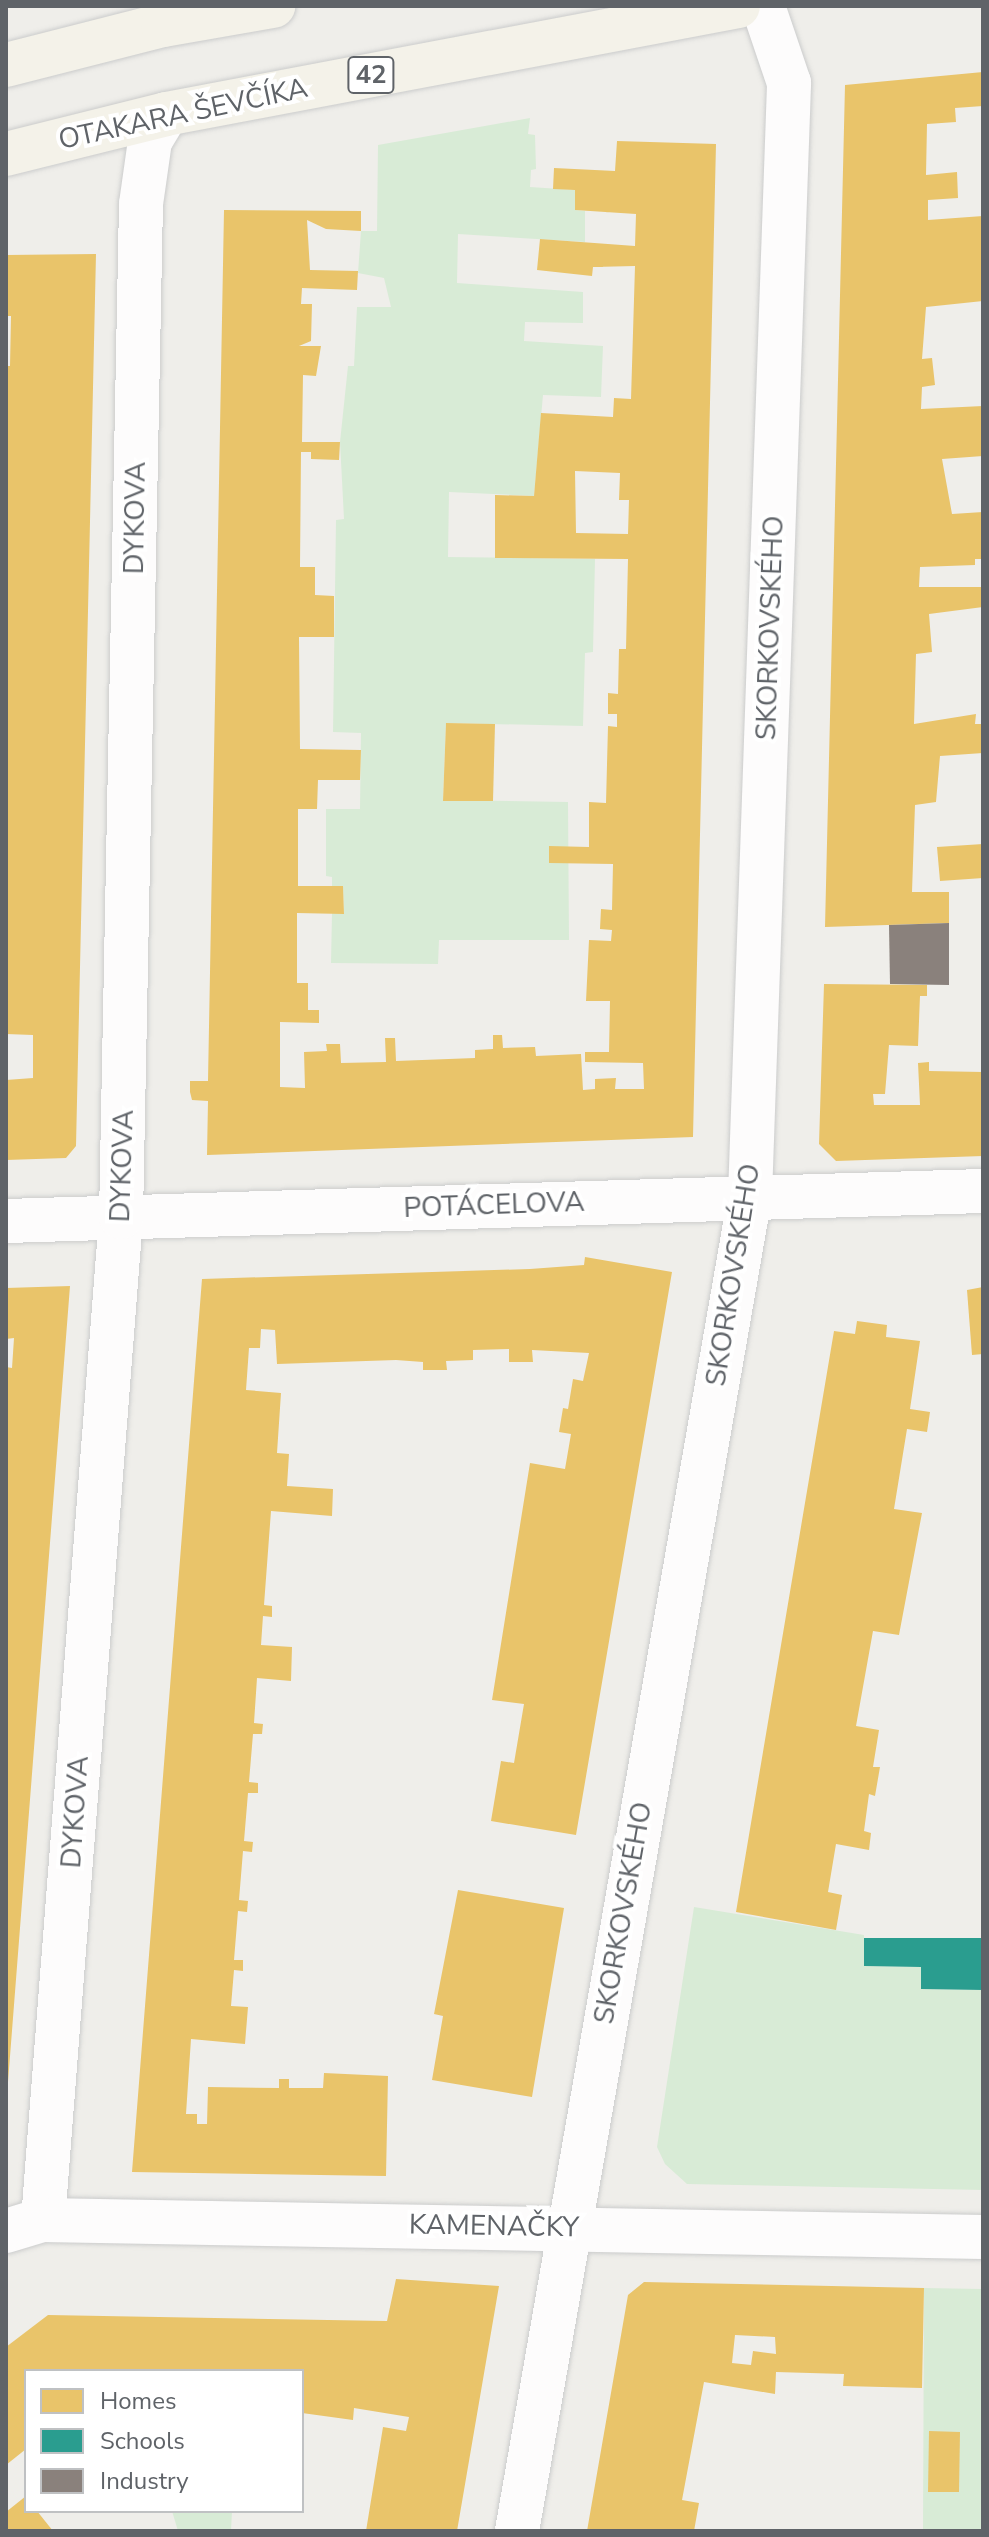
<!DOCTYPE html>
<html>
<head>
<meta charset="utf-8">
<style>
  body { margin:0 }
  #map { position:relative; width:989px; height:2537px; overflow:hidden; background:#efeeea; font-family:"Nunito Sans",sans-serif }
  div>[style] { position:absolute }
  .green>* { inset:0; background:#d8ebd6 }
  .homes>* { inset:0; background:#e9c46a }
  .schools>* { inset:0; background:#2a9d8f }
  .industry>* { inset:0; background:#8a817c }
  .roads { filter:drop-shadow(0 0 2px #cbcccc) drop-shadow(0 0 2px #cbcccc) }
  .minor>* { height:44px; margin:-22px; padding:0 22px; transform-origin:22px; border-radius:22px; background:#fdfcfc }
  .major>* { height:44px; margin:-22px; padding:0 22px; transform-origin:22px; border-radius:22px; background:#f4f2e9 }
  span { translate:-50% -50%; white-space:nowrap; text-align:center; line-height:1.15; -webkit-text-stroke:8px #fff; paint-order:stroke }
  .shield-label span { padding:2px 6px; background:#fff; border:2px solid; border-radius:6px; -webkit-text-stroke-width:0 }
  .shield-label { font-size:26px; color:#5f6368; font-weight:700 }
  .street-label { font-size:28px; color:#5f6368 }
  .frame { position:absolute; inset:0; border:8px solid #5f6368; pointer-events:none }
  .legend { position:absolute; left:24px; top:2369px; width:280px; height:144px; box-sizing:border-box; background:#fff; border:2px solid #bfc1c3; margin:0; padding:10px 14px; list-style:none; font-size:24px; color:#5f6368 }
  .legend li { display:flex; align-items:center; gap:16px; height:40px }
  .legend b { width:40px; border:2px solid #bfc1c3 }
</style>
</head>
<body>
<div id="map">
  <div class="green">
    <i style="clip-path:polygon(530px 118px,528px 134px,535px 135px,536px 169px,531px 170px,530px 187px,575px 190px,575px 210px,585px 211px,585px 242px,458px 234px,457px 283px,583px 292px,583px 323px,525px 322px,524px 341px,603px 346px,601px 397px,543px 395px,534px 496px,449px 492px,448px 557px,595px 559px,593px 652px,585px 653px,583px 726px,446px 723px,443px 800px,568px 802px,569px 940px,439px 940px,438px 964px,331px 963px,332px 913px,344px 913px,343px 887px,332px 886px,332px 877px,326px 876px,326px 809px,360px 809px,361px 733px,333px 732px,336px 520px,344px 519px,340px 442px,348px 366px,354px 366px,357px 307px,391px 307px,384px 278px,358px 273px,361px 231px,377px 231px,378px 145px)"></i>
    <i style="clip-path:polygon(694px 1907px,864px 1935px,864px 1966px,921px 1967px,921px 1989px,983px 1990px,983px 2190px,687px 2184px,665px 2164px,657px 2147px)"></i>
    <i style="clip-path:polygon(924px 2288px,983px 2289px,983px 2531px,923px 2531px)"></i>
    <i style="clip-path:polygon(172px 2511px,232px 2511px,231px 2531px,178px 2531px)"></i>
  </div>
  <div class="homes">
    <i style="clip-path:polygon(983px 72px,983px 106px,955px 108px,956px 122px,927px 124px,926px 175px,957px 172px,958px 198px,928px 200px,928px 220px,983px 216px,983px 301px,926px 307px,922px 359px,932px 358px,935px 385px,922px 387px,921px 409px,983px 406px,983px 456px,942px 459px,952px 514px,983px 512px,983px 559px,975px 559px,975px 565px,920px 567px,919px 587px,983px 587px,983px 607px,929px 614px,932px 652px,916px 654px,914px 724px,976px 714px,975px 724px,983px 724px,983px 753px,940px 756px,936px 802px,915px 805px,912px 892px,949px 892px,949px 923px,825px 927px,845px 85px)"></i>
    <i style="clip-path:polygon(evenodd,617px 141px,716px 144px,693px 1137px,207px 1155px,208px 1101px,192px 1100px,190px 1092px,190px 1081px,208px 1081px,224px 210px,361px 211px,361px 231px,326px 229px,307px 220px,310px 270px,358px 271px,357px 290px,302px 288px,301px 304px,312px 304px,311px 341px,299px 346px,321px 346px,316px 376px,303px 375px,302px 442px,340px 442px,339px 460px,311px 459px,311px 452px,301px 452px,300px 567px,315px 567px,315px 595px,334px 596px,334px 637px,299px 637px,300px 749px,361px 750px,360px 780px,318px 780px,317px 809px,298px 809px,298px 886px,343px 886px,344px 914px,297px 913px,297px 983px,308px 983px,308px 1010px,319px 1010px,319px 1023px,280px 1022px,280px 1087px,305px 1088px,304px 1052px,327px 1051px,326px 1044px,340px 1044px,341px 1063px,386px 1062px,385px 1038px,395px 1038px,396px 1061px,475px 1058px,475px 1050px,493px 1049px,493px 1035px,502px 1035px,503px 1048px,535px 1047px,536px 1056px,581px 1054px,583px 1090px,595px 1089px,595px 1079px,616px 1078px,615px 1089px,644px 1089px,643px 1063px,585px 1062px,585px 1052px,609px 1052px,610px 1001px,586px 1001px,589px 940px,611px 941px,612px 930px,600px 929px,601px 909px,612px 910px,613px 864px,549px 863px,549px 846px,589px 847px,589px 802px,606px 803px,608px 726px,617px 727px,617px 714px,608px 714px,608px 693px,618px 694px,619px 649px,626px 649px,628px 559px,495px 558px,495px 495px,534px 496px,541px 413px,613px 417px,614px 398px,631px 399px,635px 266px,593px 267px,592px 276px,537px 270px,540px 239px,635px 246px,636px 214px,575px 210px,575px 190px,553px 189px,554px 168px,615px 171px,617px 141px,575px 471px,620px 473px,619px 500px,629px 500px,628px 534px,576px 533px,575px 471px)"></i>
    <i style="clip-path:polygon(96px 254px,76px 1146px,66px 1158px,6px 1160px,6px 1080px,33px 1078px,33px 1035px,6px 1034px,6px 366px,10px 366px,11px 316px,6px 316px,6px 255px)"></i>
    <i style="clip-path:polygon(446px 723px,495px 724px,493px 801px,443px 801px)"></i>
    <i style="clip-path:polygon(983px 844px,983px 878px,940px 881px,937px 847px)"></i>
    <i style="clip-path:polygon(824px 984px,927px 985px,927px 996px,920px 996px,918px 1046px,889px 1045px,885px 1094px,873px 1094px,874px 1105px,920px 1105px,918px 1063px,929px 1062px,929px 1071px,983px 1072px,983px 1156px,836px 1161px,819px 1144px)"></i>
    <i style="clip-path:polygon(585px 1257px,672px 1272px,576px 1835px,491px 1821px,501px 1761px,514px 1763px,524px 1704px,492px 1700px,530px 1463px,565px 1469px,571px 1434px,559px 1432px,563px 1408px,568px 1409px,573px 1379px,583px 1381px,589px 1353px,532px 1350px,533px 1362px,509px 1362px,509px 1349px,473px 1350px,473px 1360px,446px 1361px,447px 1370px,423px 1370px,423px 1362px,396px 1360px,277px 1364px,275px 1330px,261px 1329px,260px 1348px,249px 1348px,246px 1390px,281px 1393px,277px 1453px,289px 1454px,287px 1486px,333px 1489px,332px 1516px,271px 1511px,264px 1605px,272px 1606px,272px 1617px,263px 1616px,261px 1645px,292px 1647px,291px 1681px,257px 1678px,254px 1723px,263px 1724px,262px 1734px,253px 1734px,249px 1782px,258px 1783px,258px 1793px,248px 1793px,244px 1841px,253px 1842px,252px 1852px,243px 1851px,239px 1900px,248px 1901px,247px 1912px,238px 1911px,234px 1960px,243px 1960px,243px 1971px,234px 1970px,231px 2006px,248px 2007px,245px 2044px,191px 2039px,186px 2114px,197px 2114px,197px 2124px,207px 2124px,208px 2087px,279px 2088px,279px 2079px,289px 2079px,289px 2088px,323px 2088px,324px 2073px,388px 2076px,386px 2176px,132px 2172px,202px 1279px,530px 1269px,584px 1265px)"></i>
    <i style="clip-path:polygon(70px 1286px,8px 2082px,6px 2082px,6px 1367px,12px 1368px,14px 1338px,6px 1339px,6px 1288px)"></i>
    <i style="clip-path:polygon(983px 1287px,983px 1354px,972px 1355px,967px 1290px)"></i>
    <i style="clip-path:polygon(857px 1321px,887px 1325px,886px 1337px,920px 1341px,910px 1409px,930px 1412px,927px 1432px,907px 1429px,894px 1509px,922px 1513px,899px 1635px,873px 1631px,856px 1726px,879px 1730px,873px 1767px,880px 1767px,875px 1796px,869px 1794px,864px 1831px,871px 1833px,869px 1850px,836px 1844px,828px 1892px,842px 1895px,836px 1930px,736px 1912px,834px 1331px,855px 1334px)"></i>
    <i style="clip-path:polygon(458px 1890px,564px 1908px,532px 2097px,432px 2080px,443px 2016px,434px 2014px)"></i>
    <i style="clip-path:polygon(396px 2279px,499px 2286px,457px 2531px,366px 2531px,383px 2427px,406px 2431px,409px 2417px,354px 2408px,353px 2420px,302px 2413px,302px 2371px,26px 2371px,26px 2449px,6px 2465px,6px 2347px,48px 2315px,387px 2321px)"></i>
    <i style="clip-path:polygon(evenodd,644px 2282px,924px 2288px,922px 2388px,843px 2386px,844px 2374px,776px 2372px,775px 2394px,704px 2382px,682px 2500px,699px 2503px,694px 2531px,587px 2531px,628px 2295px,644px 2282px,735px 2335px,775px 2337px,776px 2354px,753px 2351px,751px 2365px,732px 2363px,735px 2335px)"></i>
    <i style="clip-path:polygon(929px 2431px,960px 2432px,959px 2492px,928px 2492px)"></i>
    <i style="clip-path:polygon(26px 2496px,26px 2511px,37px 2511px,53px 2531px,6px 2531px,6px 2512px)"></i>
  </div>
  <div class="schools">
    <i style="clip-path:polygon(864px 1938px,983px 1938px,983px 1990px,921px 1989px,921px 1967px,864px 1966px)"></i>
  </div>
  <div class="industry">
    <i style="clip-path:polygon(949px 923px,949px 985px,890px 984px,889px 925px)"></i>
  </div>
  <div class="roads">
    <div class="minor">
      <i style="left:6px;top:1221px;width:977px;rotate:-1.76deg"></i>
      <i style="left:43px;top:2220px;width:1006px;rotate:-85.55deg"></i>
      <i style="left:121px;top:1217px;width:1013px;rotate:-88.87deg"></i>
      <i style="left:141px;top:204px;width:64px;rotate:-81.9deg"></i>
      <i style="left:150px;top:141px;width:31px;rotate:-59deg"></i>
      <i style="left:6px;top:2231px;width:39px;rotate:-17deg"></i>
      <i style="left:43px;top:2220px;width:940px;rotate:1.04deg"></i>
      <i style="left:517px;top:2531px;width:1355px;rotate:-80.1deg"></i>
      <i style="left:750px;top:1196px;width:1114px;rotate:-87.99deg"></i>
      <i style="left:789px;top:83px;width:81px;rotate:-108.7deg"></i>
    </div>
    <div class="major">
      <i style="left:6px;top:65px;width:162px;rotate:-14.3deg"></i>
      <i style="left:163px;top:25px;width:112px;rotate:-9.8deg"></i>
      <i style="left:6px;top:154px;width:165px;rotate:-14deg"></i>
      <i style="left:166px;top:114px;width:582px;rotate:-10.69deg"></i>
    </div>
  </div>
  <div class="shield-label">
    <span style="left:371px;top:75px">42</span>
  </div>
  <div class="street-label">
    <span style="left:183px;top:114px;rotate:-12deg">OTAKARA ŠEVČÍKA</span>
    <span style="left:135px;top:518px;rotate:-89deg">DYKOVA</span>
    <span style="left:770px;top:628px;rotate:-88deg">SKORKOVSKÉHO</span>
    <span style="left:122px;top:1166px;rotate:-88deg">DYKOVA</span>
    <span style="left:494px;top:1205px;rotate:-2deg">POTÁCELOVA</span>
    <span style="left:733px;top:1275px;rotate:-81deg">SKORKOVSKÉHO</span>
    <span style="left:75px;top:1812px;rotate:-86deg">DYKOVA</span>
    <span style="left:623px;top:1913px;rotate:-80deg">SKORKOVSKÉHO</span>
    <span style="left:494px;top:2226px;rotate:1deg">KAMENAČKY</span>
  </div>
  <div class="frame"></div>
  <ul class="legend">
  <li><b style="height:22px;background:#e9c46a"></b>Homes</li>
  <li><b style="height:22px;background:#2a9d8f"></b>Schools</li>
  <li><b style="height:22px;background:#8a817c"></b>Industry</li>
  </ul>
</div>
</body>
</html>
